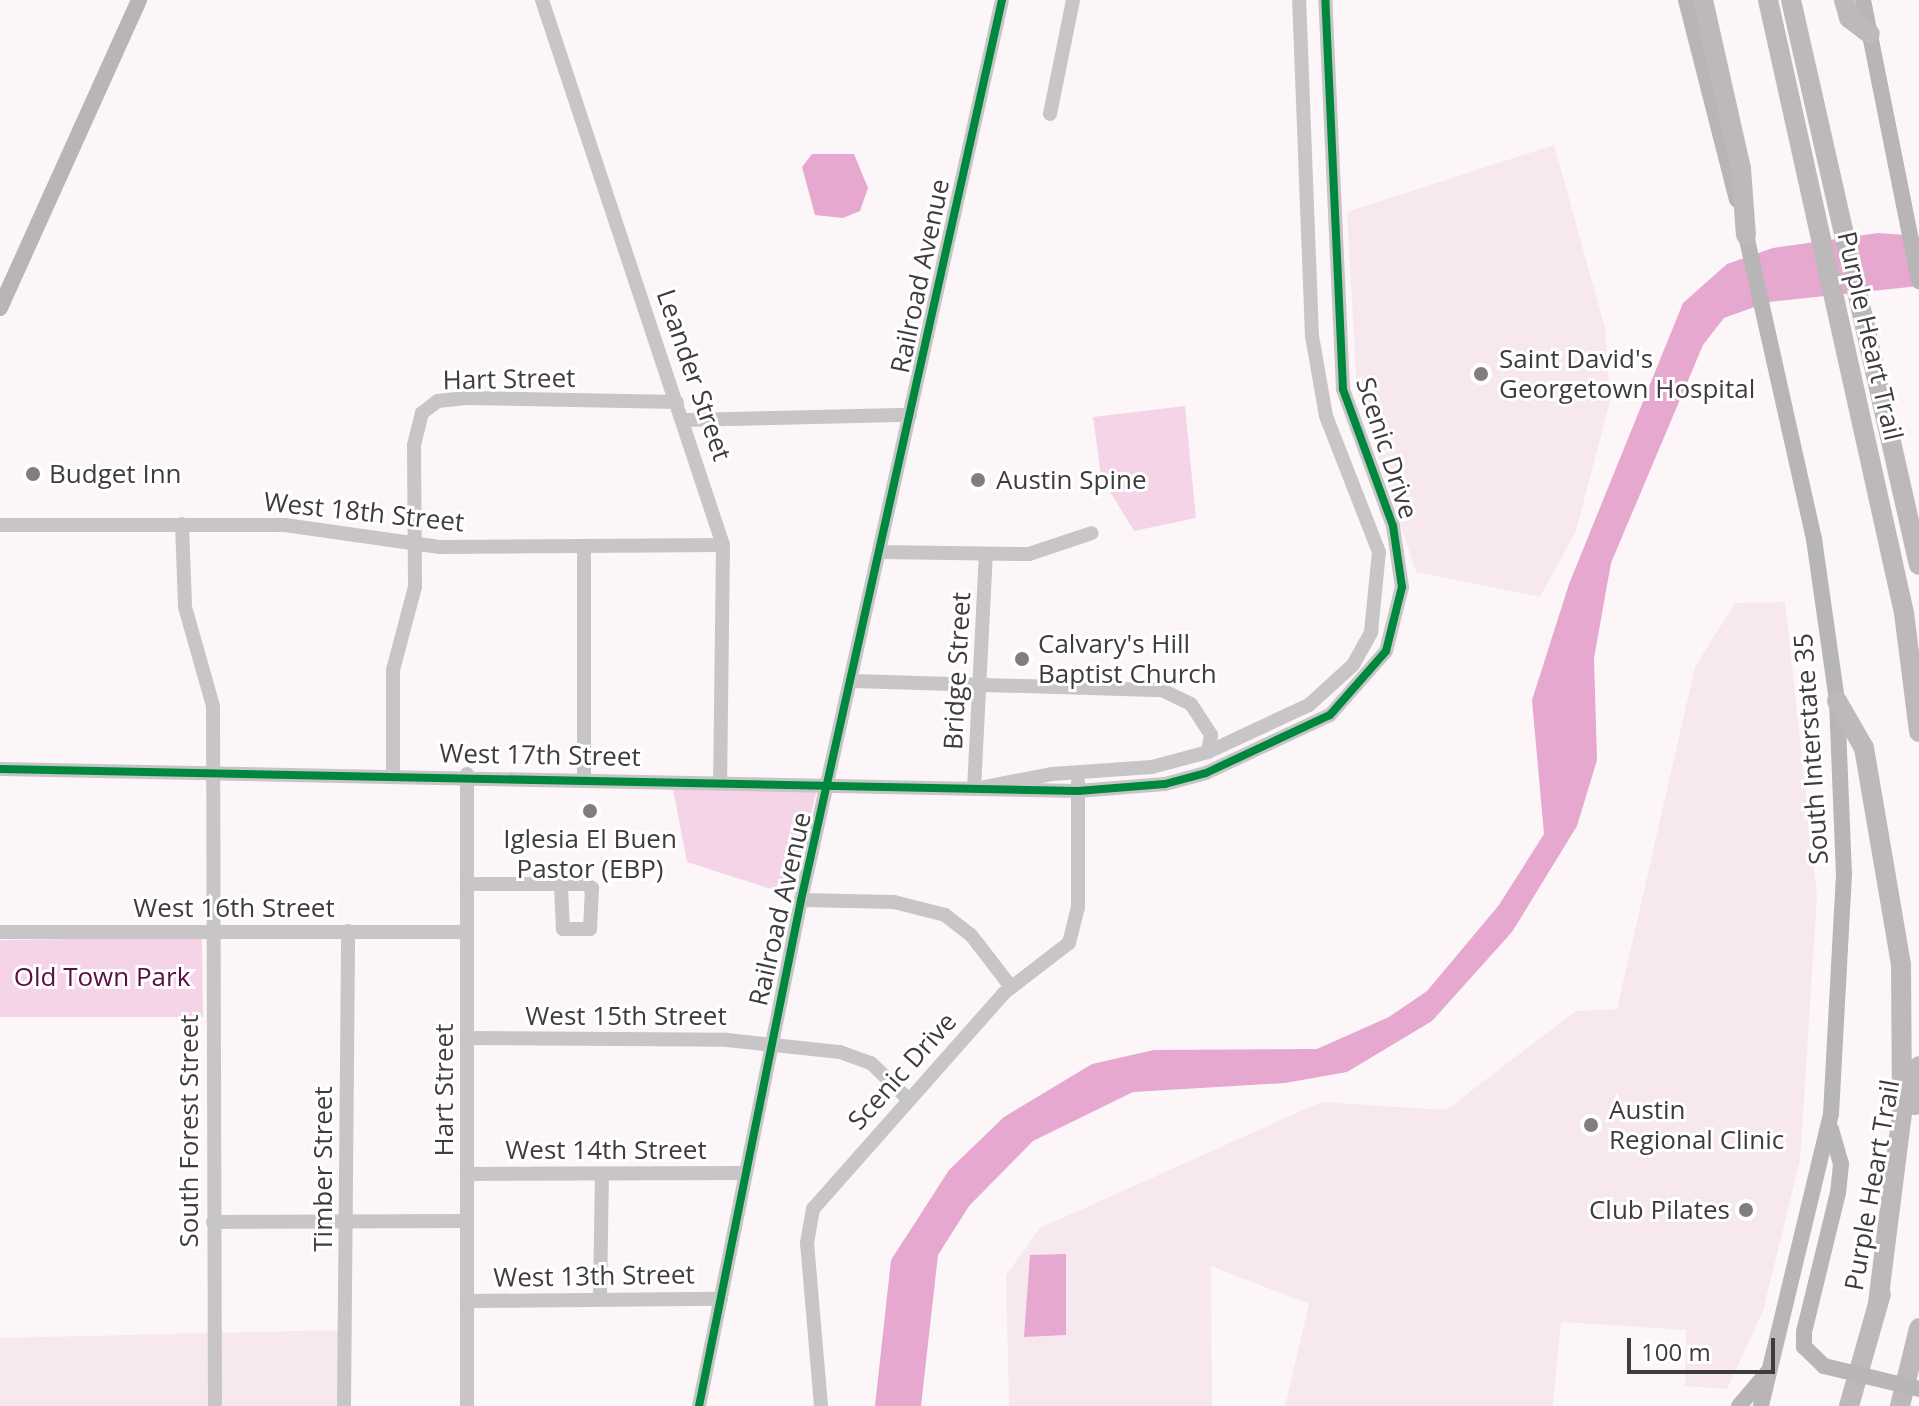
<!DOCTYPE html>
<html>
<head>
<meta charset="utf-8">
<style>
  body { margin:0 }
  #map { position:relative; width:1919px; height:1406px; overflow:hidden; background:#fcf6f9; font-family:"Open Sans",sans-serif }
  div>[style] { position:absolute }
  .built>* { inset:0; background:#f7e8f0 }
  .green>* { inset:0; background:#f6d4e8 }
  .water>* { inset:0; background:#e6a8cf }
  .minor>* { height:14px; margin:-7px; padding:0 7px; transform-origin:7px; border-radius:7px; background:#c8c5c7 }
  .major>* { height:16px; margin:-8px; padding:0 8px; transform-origin:8px; border-radius:8px; background:#b7b5b6 }
  .highway>* { height:20px; margin:-10px; padding:0 10px; transform-origin:10px; border-radius:10px; background:#bdb9bb }
  .major-bridge>* { height:16px; margin:-8px; padding:0 8px; transform-origin:8px; border-radius:8px; background:#b7b5b6 }
  .cycleway>* { height:8px; margin:-4px; padding:0 4px; transform-origin:4px; border-radius:4px; background:#00873e }
  .dots>* { width:22px; height:22px; translate:-50% -50%; box-sizing:border-box; border:4px solid #fff; border-radius:50% }
  span { translate:-50% -50%; white-space:nowrap; text-align:center; line-height:1.15; -webkit-text-stroke:6px #fff; paint-order:stroke }
  .street-label { font-size:26px; color:#403b3e }
  .poi-label { font-size:26px; color:#403b3e }
  .left { translate:0 -50%; text-align:left }
  .right { translate:-100% -50%; text-align:right }
  .park-label { font-size:26px; color:#5b0d45 }
  .scale { position:absolute; left:1627px; top:1338px; width:148px; height:36px; box-sizing:border-box; border:4px solid #403b3e; border-top:0; padding-left:10px; font-size:24px; line-height:28px; white-space:nowrap; color:#403b3e; -webkit-text-stroke:6px #fff; paint-order:stroke }
</style>
</head>
<body>
<div id="map">
  <div class="built">
    <i style="clip-path:polygon(1554px 145px,1605px 328px,1610px 401px,1576px 531px,1540px 597px,1416px 572px,1357px 392px,1347px 212px)"></i>
    <i style="clip-path:polygon(1785px 602px,1817px 896px,1800px 1160px,1763px 1311px,1727px 1389px,1685px 1386px,1686px 1330px,1561px 1322px,1553px 1406px,1285px 1406px,1309px 1304px,1211px 1266px,1212px 1406px,1009px 1406px,1006px 1275px,1040px 1228px,1321px 1102px,1446px 1110px,1576px 1011px,1617px 1009px,1695px 667px,1735px 603px)"></i>
    <i style="clip-path:polygon(342px 1330px,342px 1406px,0 1406px,0 1338px)"></i>
  </div>
  <div class="green">
    <i style="clip-path:polygon(1185px 406px,1196px 518px,1134px 531px,1101px 477px,1093px 417px)"></i>
    <i style="clip-path:polygon(672px 784px,817px 789px,790px 895px,687px 862px)"></i>
    <i style="clip-path:polygon(202px 937px,203px 1017px,0 1017px,0 940px)"></i>
  </div>
  <div class="water">
    <i style="clip-path:polygon(812px 154px,854px 154px,868px 188px,860px 211px,843px 218px,815px 215px,802px 167px)"></i>
    <i style="clip-path:polygon(1878px 233px,1919px 236px,1919px 286px,1768px 302px,1724px 318px,1703px 345px,1611px 563px,1594px 658px,1597px 760px,1577px 826px,1512px 932px,1432px 1021px,1347px 1072px,1285px 1083px,1133px 1092px,1033px 1141px,969px 1206px,938px 1255px,921px 1406px,875px 1406px,891px 1260px,949px 1170px,1004px 1117px,1092px 1064px,1154px 1050px,1317px 1049px,1389px 1017px,1427px 991px,1499px 905px,1544px 834px,1532px 700px,1569px 584px,1683px 303px,1727px 264px,1773px 248px)"></i>
    <i style="clip-path:polygon(1066px 1254px,1066px 1335px,1024px 1337px,1030px 1255px)"></i>
  </div>
  <div class="minor">
    <i style="left:542px;top:0;width:574px;rotate:71.63deg"></i>
    <i style="left:723px;top:545px;width:234px;rotate:90.7deg"></i>
    <i style="left:1050px;top:114px;width:116px;rotate:-78.6deg"></i>
    <i style="left:684px;top:420px;width:226px;rotate:-1.3deg"></i>
    <i style="left:182px;top:524px;width:83px;rotate:87.9deg"></i>
    <i style="left:185px;top:607px;width:103px;rotate:74.2deg"></i>
    <i style="left:213px;top:706px;width:700px;rotate:89.84deg"></i>
    <i style="left:0;top:525px;width:285px"></i>
    <i style="left:285px;top:525px;width:156px;rotate:8.1deg"></i>
    <i style="left:439px;top:547px;width:284px;rotate:-0.4deg"></i>
    <i style="left:584px;top:548px;width:228px;rotate:90deg"></i>
    <i style="left:880px;top:552px;width:149px;rotate:0.8deg"></i>
    <i style="left:1029px;top:554px;width:66px;rotate:-18.4deg"></i>
    <i style="left:853px;top:681px;width:309px;rotate:1.7deg"></i>
    <i style="left:1162px;top:690px;width:32px;rotate:26deg"></i>
    <i style="left:1191px;top:704px;width:37px;rotate:57deg"></i>
    <i style="left:1211px;top:735px;width:17px;rotate:100deg"></i>
    <i style="left:0;top:769px;width:1078px;rotate:1.17deg"></i>
    <i style="left:1078px;top:791px;width:87px;rotate:-4.6deg"></i>
    <i style="left:1165px;top:784px;width:42px;rotate:-15deg"></i>
    <i style="left:1206px;top:773px;width:137px;rotate:-25.1deg"></i>
    <i style="left:1330px;top:715px;width:85px;rotate:-48.8deg"></i>
    <i style="left:1386px;top:651px;width:66px;rotate:-76deg"></i>
    <i style="left:1402px;top:587px;width:62px;rotate:-98.4deg"></i>
    <i style="left:1393px;top:526px;width:146px;rotate:-110.1deg"></i>
    <i style="left:1343px;top:389px;width:389px;rotate:-92.6deg"></i>
    <i style="left:393px;top:772px;width:102px;rotate:-90deg"></i>
    <i style="left:393px;top:670px;width:86px;rotate:-75.2deg"></i>
    <i style="left:415px;top:587px;width:142px;rotate:-90.4deg"></i>
    <i style="left:414px;top:445px;width:33px;rotate:-76deg"></i>
    <i style="left:422px;top:413px;width:20px;rotate:-37deg"></i>
    <i style="left:438px;top:401px;width:28px;rotate:-6deg"></i>
    <i style="left:466px;top:398px;width:211px;rotate:1.1deg"></i>
    <i style="left:467px;top:774px;width:632px;rotate:90deg"></i>
    <i style="left:979px;top:788px;width:74px;rotate:-10.9deg"></i>
    <i style="left:1052px;top:774px;width:100px;rotate:-4deg"></i>
    <i style="left:1152px;top:767px;width:58px;rotate:-15deg"></i>
    <i style="left:1208px;top:752px;width:111px;rotate:-25deg"></i>
    <i style="left:1309px;top:705px;width:59px;rotate:-42.3deg"></i>
    <i style="left:1353px;top:665px;width:38px;rotate:-61deg"></i>
    <i style="left:1371px;top:632px;width:80px;rotate:-84.3deg"></i>
    <i style="left:1379px;top:552px;width:146px;rotate:-111.3deg"></i>
    <i style="left:1326px;top:416px;width:81px;rotate:-99.9deg"></i>
    <i style="left:1312px;top:336px;width:336px;rotate:-92.2deg"></i>
    <i style="left:974px;top:789px;width:234px;rotate:-87.1deg"></i>
    <i style="left:467px;top:884px;width:118px"></i>
    <i style="left:585px;top:884px;width:8px;rotate:30deg"></i>
    <i style="left:592px;top:888px;width:41px;rotate:92.8deg"></i>
    <i style="left:590px;top:929px;width:27px;rotate:180deg"></i>
    <i style="left:563px;top:929px;width:43px;rotate:-92.7deg"></i>
    <i style="left:801px;top:900px;width:93px;rotate:1.2deg"></i>
    <i style="left:894px;top:902px;width:53px;rotate:14.3deg"></i>
    <i style="left:945px;top:915px;width:33px;rotate:38deg"></i>
    <i style="left:971px;top:935px;width:66px;rotate:52.4deg"></i>
    <i style="left:0;top:932px;width:467px"></i>
    <i style="left:468px;top:1038px;width:259px;rotate:0.4deg"></i>
    <i style="left:727px;top:1040px;width:114px;rotate:6.1deg"></i>
    <i style="left:840px;top:1052px;width:33px;rotate:20deg"></i>
    <i style="left:871px;top:1063px;width:53px;rotate:44.2deg"></i>
    <i style="left:468px;top:1174px;width:276px;rotate:-0.2deg"></i>
    <i style="left:213px;top:1222px;width:254px;rotate:-0.2deg"></i>
    <i style="left:600px;top:1298px;width:124px;rotate:-89.1deg"></i>
    <i style="left:467px;top:1301px;width:254px;rotate:-0.5deg"></i>
    <i style="left:344px;top:1406px;width:475px;rotate:-89.5deg"></i>
    <i style="left:699px;top:1406px;width:516px;rotate:-78.6deg"></i>
    <i style="left:801px;top:900px;width:922px;rotate:-77.41deg"></i>
    <i style="left:821px;top:1406px;width:164px;rotate:-94.9deg"></i>
    <i style="left:807px;top:1243px;width:35px;rotate:-80deg"></i>
    <i style="left:813px;top:1209px;width:288px;rotate:-48.5deg"></i>
    <i style="left:1004px;top:993px;width:82px;rotate:-37.6deg"></i>
    <i style="left:1069px;top:943px;width:36px;rotate:-76deg"></i>
    <i style="left:1078px;top:908px;width:126px;rotate:-90deg"></i>
  </div>
  <div class="major">
    <i style="left:1686px;top:0;width:206px;rotate:75.7deg"></i>
    <i style="left:1863px;top:0;width:287px;rotate:78.7deg"></i>
    <i style="left:1744px;top:226px;width:321px;rotate:77.4deg"></i>
    <i style="left:1814px;top:539px;width:164px;rotate:81.9deg"></i>
    <i style="left:1837px;top:701px;width:173px;rotate:87.7deg"></i>
    <i style="left:1844px;top:874px;width:240px;rotate:93.1deg"></i>
    <i style="left:1831px;top:1114px;width:300px;rotate:103.5deg"></i>
    <i style="left:0;top:308px;width:338px;rotate:-65.7deg"></i>
    <i style="left:1824px;top:1366px;width:28px;rotate:-136deg"></i>
    <i style="left:1804px;top:1347px;width:15px;rotate:-90deg"></i>
    <i style="left:1804px;top:1332px;width:143px;rotate:-76.3deg"></i>
    <i style="left:1838px;top:1193px;width:29px;rotate:-84deg"></i>
    <i style="left:1841px;top:1164px;width:36px;rotate:-106deg"></i>
    <i style="left:1739px;top:1406px;width:45px;rotate:-49.5deg"></i>
  </div>
  <div class="highway">
    <i style="left:1703px;top:0;width:173px;rotate:77.3deg"></i>
    <i style="left:1741px;top:169px;width:66px;rotate:85.7deg"></i>
    <i style="left:1768px;top:0;width:628px;rotate:77.49deg"></i>
    <i style="left:1904px;top:613px;width:120px;rotate:82.8deg"></i>
    <i style="left:1791px;top:0;width:579px;rotate:77.24deg"></i>
    <i style="left:1844px;top:0;width:19px;rotate:74deg"></i>
    <i style="left:1849px;top:18px;width:26px;rotate:37deg"></i>
    <i style="left:1837px;top:701px;width:54px;rotate:60.1deg"></i>
    <i style="left:1864px;top:748px;width:220px;rotate:80.3deg"></i>
    <i style="left:1901px;top:965px;width:148px;rotate:89.6deg"></i>
    <i style="left:1902px;top:1113px;width:193px;rotate:97.2deg"></i>
    <i style="left:1915px;top:1105px;width:39px;rotate:-84deg"></i>
    <i style="left:1849px;top:1406px;width:116px;rotate:-74.1deg"></i>
    <i style="left:1900px;top:1406px;width:80px;rotate:-76.3deg"></i>
  </div>
  <div class="major-bridge">
    <i style="left:1824px;top:1366px;width:98px;rotate:13.6deg"></i>
  </div>
  <div class="cycleway">
    <i style="left:0;top:769px;width:1078px;rotate:1.17deg"></i>
    <i style="left:1078px;top:791px;width:87px;rotate:-4.6deg"></i>
    <i style="left:1165px;top:784px;width:42px;rotate:-15deg"></i>
    <i style="left:1206px;top:773px;width:137px;rotate:-25.1deg"></i>
    <i style="left:1330px;top:715px;width:85px;rotate:-48.8deg"></i>
    <i style="left:1386px;top:651px;width:66px;rotate:-76deg"></i>
    <i style="left:1402px;top:587px;width:62px;rotate:-98.4deg"></i>
    <i style="left:1393px;top:526px;width:146px;rotate:-110.1deg"></i>
    <i style="left:1343px;top:389px;width:389px;rotate:-92.6deg"></i>
    <i style="left:699px;top:1406px;width:516px;rotate:-78.6deg"></i>
    <i style="left:801px;top:900px;width:922px;rotate:-77.41deg"></i>
  </div>
  <div class="dots">
    <i style="left:1481px;top:374px;background:#827c7f"></i>
    <i style="left:33px;top:474px;background:#827c7f"></i>
    <i style="left:978px;top:480px;background:#827c7f"></i>
    <i style="left:1022px;top:659px;background:#827c7f"></i>
    <i style="left:590px;top:811px;background:#827c7f"></i>
    <i style="left:1591px;top:1125px;background:#827c7f"></i>
    <i style="left:1746px;top:1210px;background:#827c7f"></i>
  </div>
  <div class="street-label">
    <span style="left:920px;top:276px;rotate:-78deg">Railroad Avenue</span>
    <span style="left:1870px;top:336px;rotate:77deg">Purple Heart Trail</span>
    <span style="left:694px;top:375px;rotate:71deg">Leander Street</span>
    <span style="left:509px;top:379px;rotate:-1deg">Hart Street</span>
    <span style="left:1387px;top:448px;rotate:72deg">Scenic Drive</span>
    <span style="left:364px;top:512px;rotate:6deg">West 18th Street</span>
    <span style="left:957px;top:671px;rotate:-87deg">Bridge Street</span>
    <span style="left:1811px;top:749px;rotate:-94deg">South Interstate 35</span>
    <span style="left:540px;top:755px;rotate:1deg">West 17th Street</span>
    <span style="left:234px;top:908px">West 16th Street</span>
    <span style="left:780px;top:909px;rotate:-77deg">Railroad Avenue</span>
    <span style="left:626px;top:1016px">West 15th Street</span>
    <span style="left:902px;top:1071px;rotate:-48deg">Scenic Drive</span>
    <span style="left:444px;top:1090px;rotate:-90deg">Hart Street</span>
    <span style="left:189px;top:1131px;rotate:-90deg">South Forest Street</span>
    <span style="left:606px;top:1150px">West 14th Street</span>
    <span style="left:323px;top:1169px;rotate:-90deg">Timber Street</span>
    <span style="left:1872px;top:1185px;rotate:-80deg">Purple Heart Trail</span>
    <span style="left:594px;top:1276px;rotate:-1deg">West 13th Street</span>
  </div>
  <div class="poi-label">
    <span class="left" style="left:1499px;top:374px">Saint David's<br>Georgetown Hospital</span>
    <span class="left" style="left:49px;top:474px">Budget Inn</span>
    <span class="left" style="left:996px;top:480px">Austin Spine</span>
    <span class="left" style="left:1038px;top:659px">Calvary's Hill<br>Baptist Church</span>
    <span style="left:590px;top:854px">Iglesia El Buen<br>Pastor (EBP)</span>
    <span class="left" style="left:1609px;top:1125px">Austin<br>Regional Clinic</span>
    <span class="right" style="left:1730px;top:1210px">Club Pilates</span>
  </div>
  <div class="park-label">
    <span style="left:102px;top:977px">Old Town Park</span>
  </div>
  <div class="scale">100 m</div>
</div>
</body>
</html>
